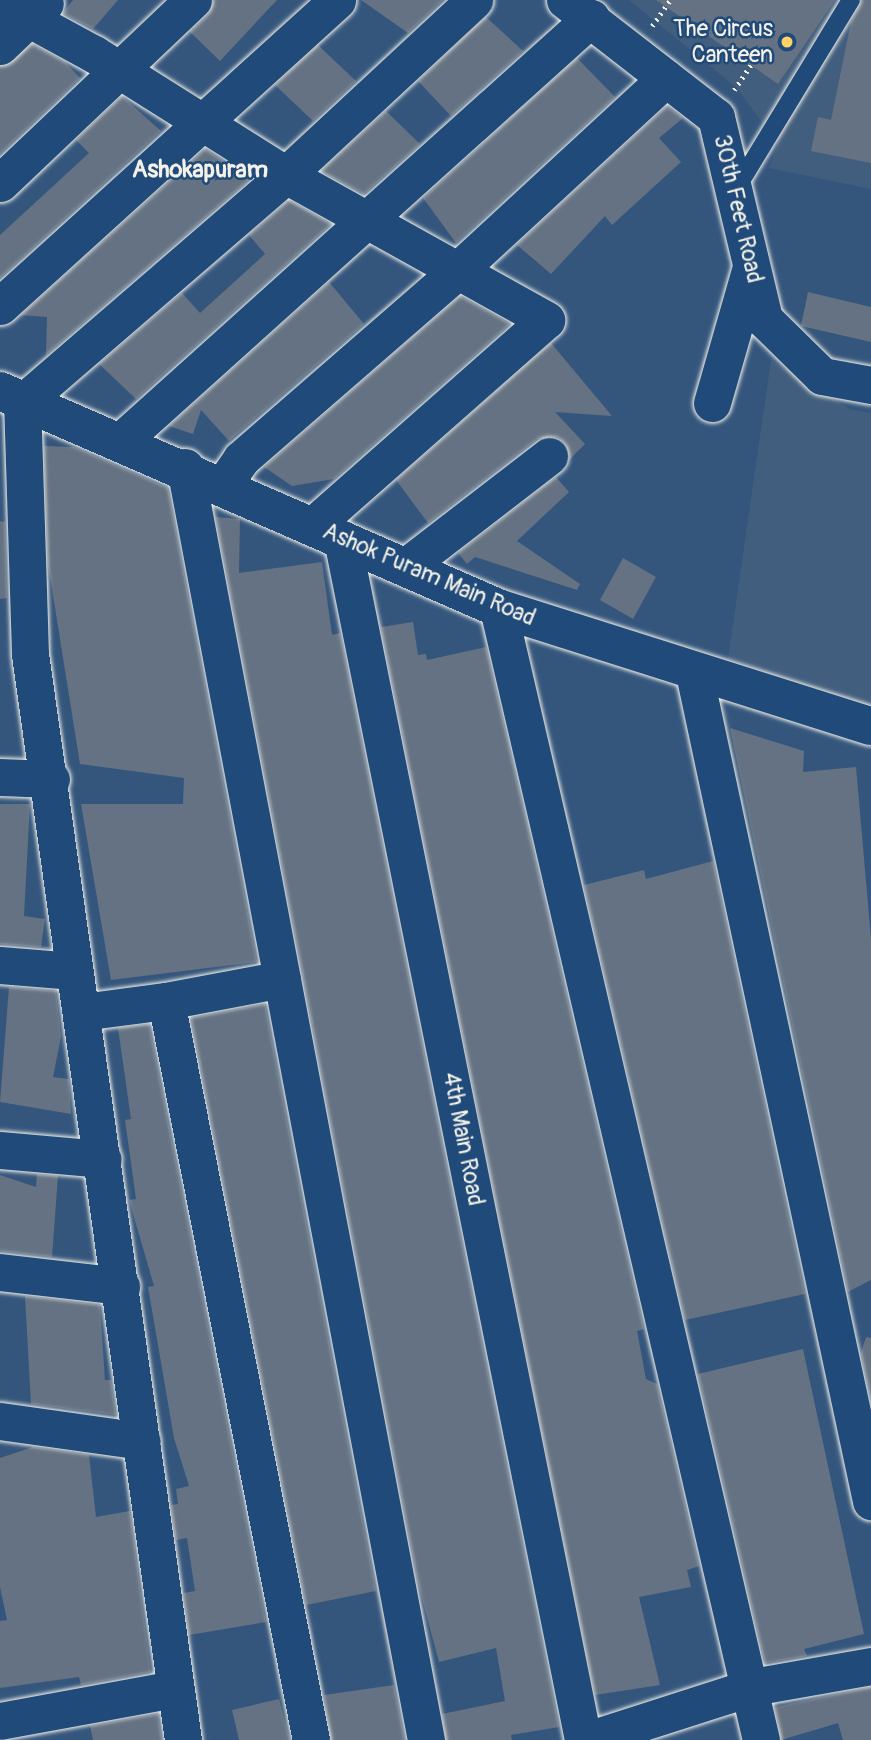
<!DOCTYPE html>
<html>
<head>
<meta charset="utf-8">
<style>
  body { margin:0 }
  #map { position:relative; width:871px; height:1740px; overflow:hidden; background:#34567d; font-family:Pangolin,sans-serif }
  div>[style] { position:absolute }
  .built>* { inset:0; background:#425e7f }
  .building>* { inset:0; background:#647283 }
  .path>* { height:4.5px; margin-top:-2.25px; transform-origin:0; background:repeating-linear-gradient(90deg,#f4f1e8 0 2px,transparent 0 7px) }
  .roads { filter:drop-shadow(0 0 2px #f4f1e8) drop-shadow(0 0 2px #f4f1e8) }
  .lane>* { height:18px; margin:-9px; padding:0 9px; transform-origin:9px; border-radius:9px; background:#1f4a7a }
  .street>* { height:37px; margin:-18.5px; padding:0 18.5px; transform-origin:18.5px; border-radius:18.5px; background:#1f4a7a }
  .secondary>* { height:38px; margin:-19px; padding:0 19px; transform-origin:19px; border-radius:19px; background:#1f4a7a }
  .dots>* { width:19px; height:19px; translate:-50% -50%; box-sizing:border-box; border:4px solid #1f4a7a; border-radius:50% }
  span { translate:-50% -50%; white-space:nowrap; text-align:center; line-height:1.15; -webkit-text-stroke:5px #1f4a7a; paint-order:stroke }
  .poi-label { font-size:23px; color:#f4f1e8 }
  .right { translate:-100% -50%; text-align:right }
  .street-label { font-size:23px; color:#f4f1e8 }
  .neighbourhood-label { font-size:24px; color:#f4f1e8; font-weight:700 }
</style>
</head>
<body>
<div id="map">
  <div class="built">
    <i style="clip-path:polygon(629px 0,871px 0,871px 189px,769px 168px,778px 144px,736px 87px)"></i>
    <i style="clip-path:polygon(771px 360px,850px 409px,871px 413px,871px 705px,728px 659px)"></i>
  </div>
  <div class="building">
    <i style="clip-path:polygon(73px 0,118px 0,93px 29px,63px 13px)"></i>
    <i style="clip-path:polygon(214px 0,277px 0,220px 61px,190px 32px,208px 15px)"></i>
    <i style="clip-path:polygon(361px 0,443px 0,408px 33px)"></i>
    <i style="clip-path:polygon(656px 0,835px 0,778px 84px)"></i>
    <i style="clip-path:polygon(862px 0,871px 0,871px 163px,811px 151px,818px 117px,831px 120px,851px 22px)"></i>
    <i style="clip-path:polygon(486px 17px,523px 51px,451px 116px,418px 81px)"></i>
    <i style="clip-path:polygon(32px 44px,65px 62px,80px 78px,0 154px,0 66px)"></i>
    <i style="clip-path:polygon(318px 45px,356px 81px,313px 121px,275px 85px)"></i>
    <i style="clip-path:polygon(577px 58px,615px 97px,456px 243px,423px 198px)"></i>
    <i style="clip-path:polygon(122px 96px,161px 131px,0 278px,0 235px,89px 153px,76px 140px)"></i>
    <i style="clip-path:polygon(667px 106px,683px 118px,659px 138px,681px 162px,612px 225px,605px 216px,551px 274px,517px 245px,498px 262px)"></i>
    <i style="clip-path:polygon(386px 111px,420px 144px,364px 194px,321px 171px)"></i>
    <i style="clip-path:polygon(205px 149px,251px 178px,46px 355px,47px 317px,21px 315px)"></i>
    <i style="clip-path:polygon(289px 200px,331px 224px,136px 399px,99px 364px,182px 293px,200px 313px,265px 254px,249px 235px)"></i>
    <i style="clip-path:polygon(329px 282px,364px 324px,229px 441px,201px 410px,193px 434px,169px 426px)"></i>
    <i style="clip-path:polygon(808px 292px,871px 307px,871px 342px,801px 326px)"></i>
    <i style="clip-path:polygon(460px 296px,510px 324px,334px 479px,292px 486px,264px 467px)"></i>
    <i style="clip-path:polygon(551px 343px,612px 416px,555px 412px,585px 444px,569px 460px,566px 444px,558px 437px,537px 439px,428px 523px,396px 480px)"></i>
    <i style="clip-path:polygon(44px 446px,74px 447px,168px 488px,257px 962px,111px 980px,81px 804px,183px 804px,184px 778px,80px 764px,48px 564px)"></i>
    <i style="clip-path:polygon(556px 477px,569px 492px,517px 541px,580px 584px,577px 590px,475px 557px,467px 564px,458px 553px)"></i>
    <i style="clip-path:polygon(216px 517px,240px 519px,239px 573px,322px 562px,332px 635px,340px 633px,559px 1727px,511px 1735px,512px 1740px,446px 1740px,442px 1714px,505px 1701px,496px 1648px,439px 1662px,418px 1583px)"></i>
    <i style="clip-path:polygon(0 521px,5px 522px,7px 598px,0 599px)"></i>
    <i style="clip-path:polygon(623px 558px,656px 577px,633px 619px,600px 600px)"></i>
    <i style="clip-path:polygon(413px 622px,418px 655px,426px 654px,427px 660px,486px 647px,644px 1329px,637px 1331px,646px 1379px,657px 1384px,699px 1566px,687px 1570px,691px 1587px,639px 1597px,660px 1685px,595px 1695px,381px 627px)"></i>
    <i style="clip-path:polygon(730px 728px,804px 751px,803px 772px,856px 767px,871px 938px,871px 1280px,848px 1292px)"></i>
    <i style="clip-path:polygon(0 804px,30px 804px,24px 916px,45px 919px,41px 947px,0 944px)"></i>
    <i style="clip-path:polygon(713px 861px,805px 1294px,685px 1320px,584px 885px,644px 870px,646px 879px)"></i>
    <i style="clip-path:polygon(9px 987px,56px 991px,61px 1037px,53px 1077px,69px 1079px,71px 1114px,0 1102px)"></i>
    <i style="clip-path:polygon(265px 1004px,376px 1591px,306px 1605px,191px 1018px)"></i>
    <i style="clip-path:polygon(149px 1024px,266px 1622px,189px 1635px,184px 1593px,195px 1591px,187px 1538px,176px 1540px,171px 1505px,178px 1504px,176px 1489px,189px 1486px,174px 1438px,148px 1287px,154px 1286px,129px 1200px,136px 1199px,125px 1120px,131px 1119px,118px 1028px)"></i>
    <i style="clip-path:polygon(37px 1174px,58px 1176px,52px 1257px,0 1251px,0 1175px,36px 1187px)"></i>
    <i style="clip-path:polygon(25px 1296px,100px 1305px,105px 1380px,111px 1380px,116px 1415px,31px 1404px)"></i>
    <i style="clip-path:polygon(866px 1337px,871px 1338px,871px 1401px,861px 1353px)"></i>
    <i style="clip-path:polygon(803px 1349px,864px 1634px,804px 1649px,807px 1656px,765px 1663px,698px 1374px)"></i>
    <i style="clip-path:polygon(33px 1447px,89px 1455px,96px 1517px,130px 1511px,151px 1672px,81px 1685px,79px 1677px,0 1688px,0 1621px,7px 1620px,0 1587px,0 1458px)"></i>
    <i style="clip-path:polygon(394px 1685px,405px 1740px,331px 1740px,324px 1695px)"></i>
    <i style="clip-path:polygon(871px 1687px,871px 1740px,843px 1740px,838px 1723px,781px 1740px,775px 1707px)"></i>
    <i style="clip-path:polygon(279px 1699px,290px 1740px,239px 1740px,232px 1710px)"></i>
    <i style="clip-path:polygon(158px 1714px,162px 1740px,93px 1740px,90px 1726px)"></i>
  </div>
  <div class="path">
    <i style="left:652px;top:26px;width:32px;rotate:-55deg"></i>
    <i style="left:734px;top:90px;width:30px;rotate:-56deg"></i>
  </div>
  <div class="roads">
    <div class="lane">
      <i style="left:736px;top:189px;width:221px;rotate:-58.7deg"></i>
    </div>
    <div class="street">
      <i style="left:565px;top:0;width:191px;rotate:37.8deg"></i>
      <i style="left:716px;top:117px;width:208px;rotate:76.6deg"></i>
      <i style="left:764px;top:319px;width:81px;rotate:44.5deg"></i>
      <i style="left:822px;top:376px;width:50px;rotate:10.4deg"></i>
      <i style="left:0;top:3px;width:107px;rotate:28.5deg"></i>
      <i style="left:94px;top:54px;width:227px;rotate:32.2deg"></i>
      <i style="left:286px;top:175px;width:298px;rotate:29.1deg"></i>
      <i style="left:546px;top:320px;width:312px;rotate:138.6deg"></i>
      <i style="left:0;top:46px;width:62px;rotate:-43.7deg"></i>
      <i style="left:0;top:183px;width:266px;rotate:-43.5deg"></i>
      <i style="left:0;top:306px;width:455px;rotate:-42.2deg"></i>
      <i style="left:712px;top:403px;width:141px;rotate:-74deg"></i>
      <i style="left:122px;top:440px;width:631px;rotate:-41.98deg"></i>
      <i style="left:185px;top:467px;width:1296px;rotate:79.28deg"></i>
      <i style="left:223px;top:485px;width:32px;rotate:-55deg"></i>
      <i style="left:241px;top:459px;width:286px;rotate:-41deg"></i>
      <i style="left:457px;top:271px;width:284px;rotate:-42.7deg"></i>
      <i style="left:342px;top:539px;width:1225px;rotate:78.65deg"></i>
      <i style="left:405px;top:567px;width:182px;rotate:-37.6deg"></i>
      <i style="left:498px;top:608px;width:1162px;rotate:76.92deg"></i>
      <i style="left:694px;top:673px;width:847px;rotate:77.93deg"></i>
      <i style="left:0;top:777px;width:51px;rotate:2.2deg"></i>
      <i style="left:0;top:965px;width:74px;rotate:4.6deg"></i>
      <i style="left:166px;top:1001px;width:118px;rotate:-10.7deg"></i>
      <i style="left:82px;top:1012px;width:85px;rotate:-7.5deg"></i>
      <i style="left:166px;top:1001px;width:753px;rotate:78.9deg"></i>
      <i style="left:0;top:1150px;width:103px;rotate:5deg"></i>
      <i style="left:0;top:1272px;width:122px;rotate:6.6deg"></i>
      <i style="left:0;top:1421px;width:143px;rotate:8deg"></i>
      <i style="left:0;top:1721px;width:178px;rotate:-10.4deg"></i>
      <i style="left:183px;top:1740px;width:1097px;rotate:-98.02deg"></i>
      <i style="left:30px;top:654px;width:251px;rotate:-91.8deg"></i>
      <i style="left:22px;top:403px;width:349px;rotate:-40.8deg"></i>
      <i style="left:286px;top:175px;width:257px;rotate:-42.9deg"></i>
      <i style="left:587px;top:1740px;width:173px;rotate:-17.8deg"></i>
      <i style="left:752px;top:1687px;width:121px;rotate:-10deg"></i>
    </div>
    <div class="secondary">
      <i style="left:0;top:391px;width:543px;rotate:23.54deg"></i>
      <i style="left:498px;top:608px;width:391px;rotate:17.6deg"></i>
    </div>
  </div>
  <div class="dots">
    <i style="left:787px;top:42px;background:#ffd166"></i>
  </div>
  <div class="poi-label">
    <span class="right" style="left:773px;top:42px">The Circus<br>Canteen</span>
  </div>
  <div class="street-label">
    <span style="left:738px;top:209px;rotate:77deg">30th Feet Road</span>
    <span style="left:429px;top:575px;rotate:23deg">Ashok Puram Main Road</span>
    <span style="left:463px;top:1139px;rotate:79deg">4th Main Road</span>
  </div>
  <div class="neighbourhood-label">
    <span style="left:200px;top:170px">Ashokapuram</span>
  </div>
</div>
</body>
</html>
